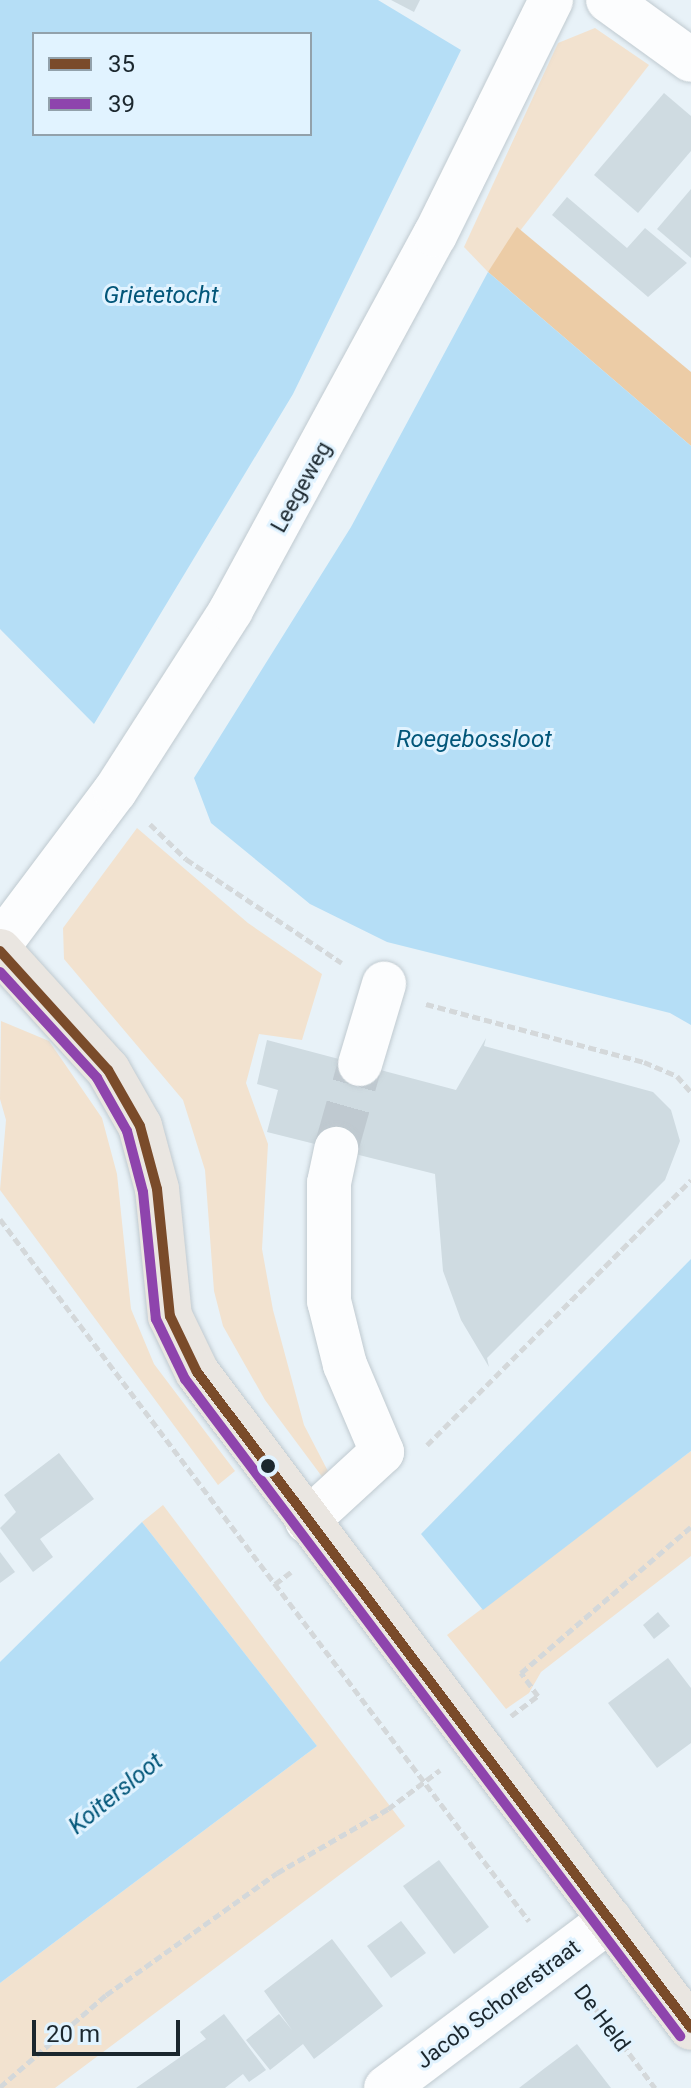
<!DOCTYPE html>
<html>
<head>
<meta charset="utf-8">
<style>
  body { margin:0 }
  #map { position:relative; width:691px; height:2088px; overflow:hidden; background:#e8f2f8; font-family:Roboto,sans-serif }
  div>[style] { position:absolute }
  .green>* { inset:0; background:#f2e2cf }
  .forest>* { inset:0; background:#eccca6 }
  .water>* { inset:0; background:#b5def6 }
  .building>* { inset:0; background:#cfdbe1 }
  .minor-tunnel>* { height:44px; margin-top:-22px; transform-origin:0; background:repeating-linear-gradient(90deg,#bfc9d0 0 44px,transparent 0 66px) }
  .path>* { height:5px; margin-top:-2.5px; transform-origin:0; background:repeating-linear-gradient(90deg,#d4d8da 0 8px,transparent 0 12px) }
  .roads { filter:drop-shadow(0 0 2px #c0cad0) drop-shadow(0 0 2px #c0cad0) }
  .minor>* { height:44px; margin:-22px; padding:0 22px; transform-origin:22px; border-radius:22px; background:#fcfdfe }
  .major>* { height:44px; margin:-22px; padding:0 22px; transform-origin:22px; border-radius:22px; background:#eae6e1 }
  .bus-1>* { height:10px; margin:-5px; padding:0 5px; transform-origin:5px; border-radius:5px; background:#7a4b2a }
  .bus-2>* { height:10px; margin:-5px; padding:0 5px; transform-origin:5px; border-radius:5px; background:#8e44ad }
  .dots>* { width:22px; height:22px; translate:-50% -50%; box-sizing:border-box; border:4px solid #e1f3ff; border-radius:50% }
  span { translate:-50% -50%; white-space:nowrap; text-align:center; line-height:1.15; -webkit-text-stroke:6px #e1f3ff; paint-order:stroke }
  .street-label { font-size:22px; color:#1b272e }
  .water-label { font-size:24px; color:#025679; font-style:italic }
  .legend { position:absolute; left:32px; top:32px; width:280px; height:104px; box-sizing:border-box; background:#e1f3ff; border:2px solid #92a1ab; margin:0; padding:10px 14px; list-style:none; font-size:24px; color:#1b272e }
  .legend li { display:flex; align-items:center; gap:16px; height:40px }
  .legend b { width:40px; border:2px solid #92a1ab }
  .scale { position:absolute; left:32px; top:2020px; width:148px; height:36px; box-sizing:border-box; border:4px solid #1b272e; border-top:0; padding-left:10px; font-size:24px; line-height:28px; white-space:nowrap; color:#1b272e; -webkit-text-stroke:6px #e1f3ff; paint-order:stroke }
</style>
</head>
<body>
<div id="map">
  <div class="green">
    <i style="clip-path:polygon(595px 28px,649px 65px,488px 272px,464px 247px,558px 43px)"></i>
    <i style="clip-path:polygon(137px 828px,248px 923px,322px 974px,302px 1040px,259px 1034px,246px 1083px,268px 1144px,262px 1249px,273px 1310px,304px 1425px,331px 1477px,326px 1482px,265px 1400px,223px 1326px,214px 1291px,205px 1170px,183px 1100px,64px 959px,63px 928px)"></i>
    <i style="clip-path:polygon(1px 1021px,49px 1041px,102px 1118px,117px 1174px,131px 1309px,154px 1364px,235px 1471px,218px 1485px,0 1190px,6px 1120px,0 1099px)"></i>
    <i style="clip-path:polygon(691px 1451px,691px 1556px,541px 1672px,529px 1693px,506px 1709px,447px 1635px)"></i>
    <i style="clip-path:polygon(163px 1505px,405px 1826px,55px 2088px,0 2088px,0 1983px,317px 1746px,142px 1522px)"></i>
  </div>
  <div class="forest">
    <i style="clip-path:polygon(517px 227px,691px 372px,691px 446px,488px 272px)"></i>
  </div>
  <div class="water">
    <i style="clip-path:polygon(evenodd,0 0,378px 0,461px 50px,293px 394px,94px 724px,0 629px,0 0,34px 34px,310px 34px,310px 134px,34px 134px,34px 34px)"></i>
    <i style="clip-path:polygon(488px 272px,691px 446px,691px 1025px,670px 1013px,387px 942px,310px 904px,211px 823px,194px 778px,351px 527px)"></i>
    <i style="clip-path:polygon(691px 1259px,691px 1451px,483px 1610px,421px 1534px)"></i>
    <i style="clip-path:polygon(142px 1522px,317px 1746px,0 1983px,0 1662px)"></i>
  </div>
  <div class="building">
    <i style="clip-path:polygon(391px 0,420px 0,414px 12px)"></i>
    <i style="clip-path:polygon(664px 93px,691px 116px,691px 151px,638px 213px,594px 175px)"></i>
    <i style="clip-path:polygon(691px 189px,691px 258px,657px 229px)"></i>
    <i style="clip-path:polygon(567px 197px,627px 248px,645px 228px,687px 263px,648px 297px,552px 215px)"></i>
    <i style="clip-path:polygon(486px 1038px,484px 1046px,653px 1092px,671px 1110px,680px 1141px,665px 1180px,487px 1358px,489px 1367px,461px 1320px,443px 1271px,435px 1174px,267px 1132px,278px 1090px,257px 1084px,267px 1040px,456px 1090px)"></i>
    <i style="clip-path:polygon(59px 1453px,94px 1499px,40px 1539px,53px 1557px,33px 1572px,0 1528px,16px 1512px,4px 1495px)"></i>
    <i style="clip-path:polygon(0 1552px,15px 1572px,0 1583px)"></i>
    <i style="clip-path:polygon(658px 1612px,670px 1626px,654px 1639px,643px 1625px)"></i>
    <i style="clip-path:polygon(668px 1658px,691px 1688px,691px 1743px,657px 1768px,608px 1703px)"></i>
    <i style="clip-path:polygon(439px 1860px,489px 1927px,454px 1954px,403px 1886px)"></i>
    <i style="clip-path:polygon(401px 1921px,426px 1953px,391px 1978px,367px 1946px)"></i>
    <i style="clip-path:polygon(332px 1939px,383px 2006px,314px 2059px,303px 2044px,270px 2070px,246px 2040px,279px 2014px,292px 2030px,264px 1991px)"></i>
    <i style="clip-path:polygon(224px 2014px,266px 2070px,249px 2082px,243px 2074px,225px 2088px,136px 2088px,206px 2039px,200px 2032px)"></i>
    <i style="clip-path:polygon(577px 2044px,611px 2088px,519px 2088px,545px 2068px)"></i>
  </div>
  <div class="minor-tunnel">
    <i style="left:336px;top:1149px;width:88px;rotate:-74.2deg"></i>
  </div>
  <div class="path">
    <i style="left:150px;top:824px;width:50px;rotate:44.2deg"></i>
    <i style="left:186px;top:859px;width:187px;rotate:33.7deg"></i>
    <i style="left:426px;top:1004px;width:226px;rotate:14.9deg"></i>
    <i style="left:644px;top:1062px;width:36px;rotate:23deg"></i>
    <i style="left:677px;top:1076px;width:21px;rotate:49deg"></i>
    <i style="left:0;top:1219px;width:879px;rotate:53deg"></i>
    <i style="left:427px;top:1445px;width:374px;rotate:-45.1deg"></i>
    <i style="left:275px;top:1584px;width:20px;rotate:-37deg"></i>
    <i style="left:511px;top:1716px;width:34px;rotate:-37deg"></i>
    <i style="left:538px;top:1696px;width:29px;rotate:-126deg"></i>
    <i style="left:521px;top:1673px;width:224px;rotate:-40.7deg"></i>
    <i style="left:586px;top:1996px;width:115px;rotate:53.1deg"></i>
    <i style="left:0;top:2087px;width:140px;rotate:-41deg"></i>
    <i style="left:106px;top:1995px;width:210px;rotate:-35.5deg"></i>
    <i style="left:277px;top:1873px;width:128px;rotate:-30deg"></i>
    <i style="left:388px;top:1809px;width:65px;rotate:-36.9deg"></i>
  </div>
  <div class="roads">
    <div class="minor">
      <i style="left:608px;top:0;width:102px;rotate:35.9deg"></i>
      <i style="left:0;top:944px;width:191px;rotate:-53.1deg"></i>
      <i style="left:115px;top:791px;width:215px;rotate:-57.3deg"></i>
      <i style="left:231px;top:610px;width:427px;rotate:-61.5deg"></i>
      <i style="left:435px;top:235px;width:262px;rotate:-63.7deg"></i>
      <i style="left:360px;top:1064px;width:84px;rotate:-73.3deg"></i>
      <i style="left:307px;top:1521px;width:102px;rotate:-42.6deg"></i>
      <i style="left:382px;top:1452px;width:95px;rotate:-113deg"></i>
      <i style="left:345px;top:1365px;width:66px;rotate:-104deg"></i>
      <i style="left:329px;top:1301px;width:118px;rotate:-90deg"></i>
      <i style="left:329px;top:1183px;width:35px;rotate:-78deg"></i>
      <i style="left:386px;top:2088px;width:280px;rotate:-36.9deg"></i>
    </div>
    <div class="major">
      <i style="left:0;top:951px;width:161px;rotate:47.8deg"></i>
      <i style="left:108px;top:1070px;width:64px;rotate:60.3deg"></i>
      <i style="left:140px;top:1126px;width:65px;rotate:74.9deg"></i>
      <i style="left:157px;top:1189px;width:128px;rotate:84.2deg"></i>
      <i style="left:170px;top:1316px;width:62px;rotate:64.3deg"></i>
      <i style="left:197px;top:1372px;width:821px;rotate:53.02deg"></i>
    </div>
  </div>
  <div class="bus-1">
    <i style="left:0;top:951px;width:161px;rotate:47.8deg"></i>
    <i style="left:108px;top:1070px;width:64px;rotate:60.3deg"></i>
    <i style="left:140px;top:1126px;width:65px;rotate:74.9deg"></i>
    <i style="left:157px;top:1189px;width:128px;rotate:84.2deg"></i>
    <i style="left:170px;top:1316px;width:62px;rotate:64.3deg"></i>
    <i style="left:197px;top:1372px;width:821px;rotate:53.02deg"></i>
  </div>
  <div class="bus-2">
    <i style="left:0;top:972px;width:144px;rotate:47.5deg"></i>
    <i style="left:97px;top:1078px;width:61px;rotate:60.5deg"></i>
    <i style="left:127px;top:1131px;width:63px;rotate:75.3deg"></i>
    <i style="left:143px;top:1192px;width:128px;rotate:84.2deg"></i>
    <i style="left:156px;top:1319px;width:67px;rotate:64.2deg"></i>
    <i style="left:185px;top:1379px;width:823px;rotate:53deg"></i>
  </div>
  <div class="dots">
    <i style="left:268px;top:1466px;background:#1b272e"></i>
  </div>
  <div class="street-label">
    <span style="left:301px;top:487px;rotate:-61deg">Leegeweg</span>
    <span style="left:498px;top:2004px;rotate:-37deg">Jacob Schorerstraat</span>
    <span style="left:602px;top:2018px;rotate:53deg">De Held</span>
  </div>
  <div class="water-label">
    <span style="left:161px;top:296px">Grietetocht</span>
    <span style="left:474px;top:740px">Roegebossloot</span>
    <span style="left:116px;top:1794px;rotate:-39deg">Koitersloot</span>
  </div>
  <ul class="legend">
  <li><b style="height:10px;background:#7a4b2a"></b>35</li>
  <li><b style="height:10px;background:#8e44ad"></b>39</li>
  </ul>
  <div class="scale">20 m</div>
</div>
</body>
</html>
